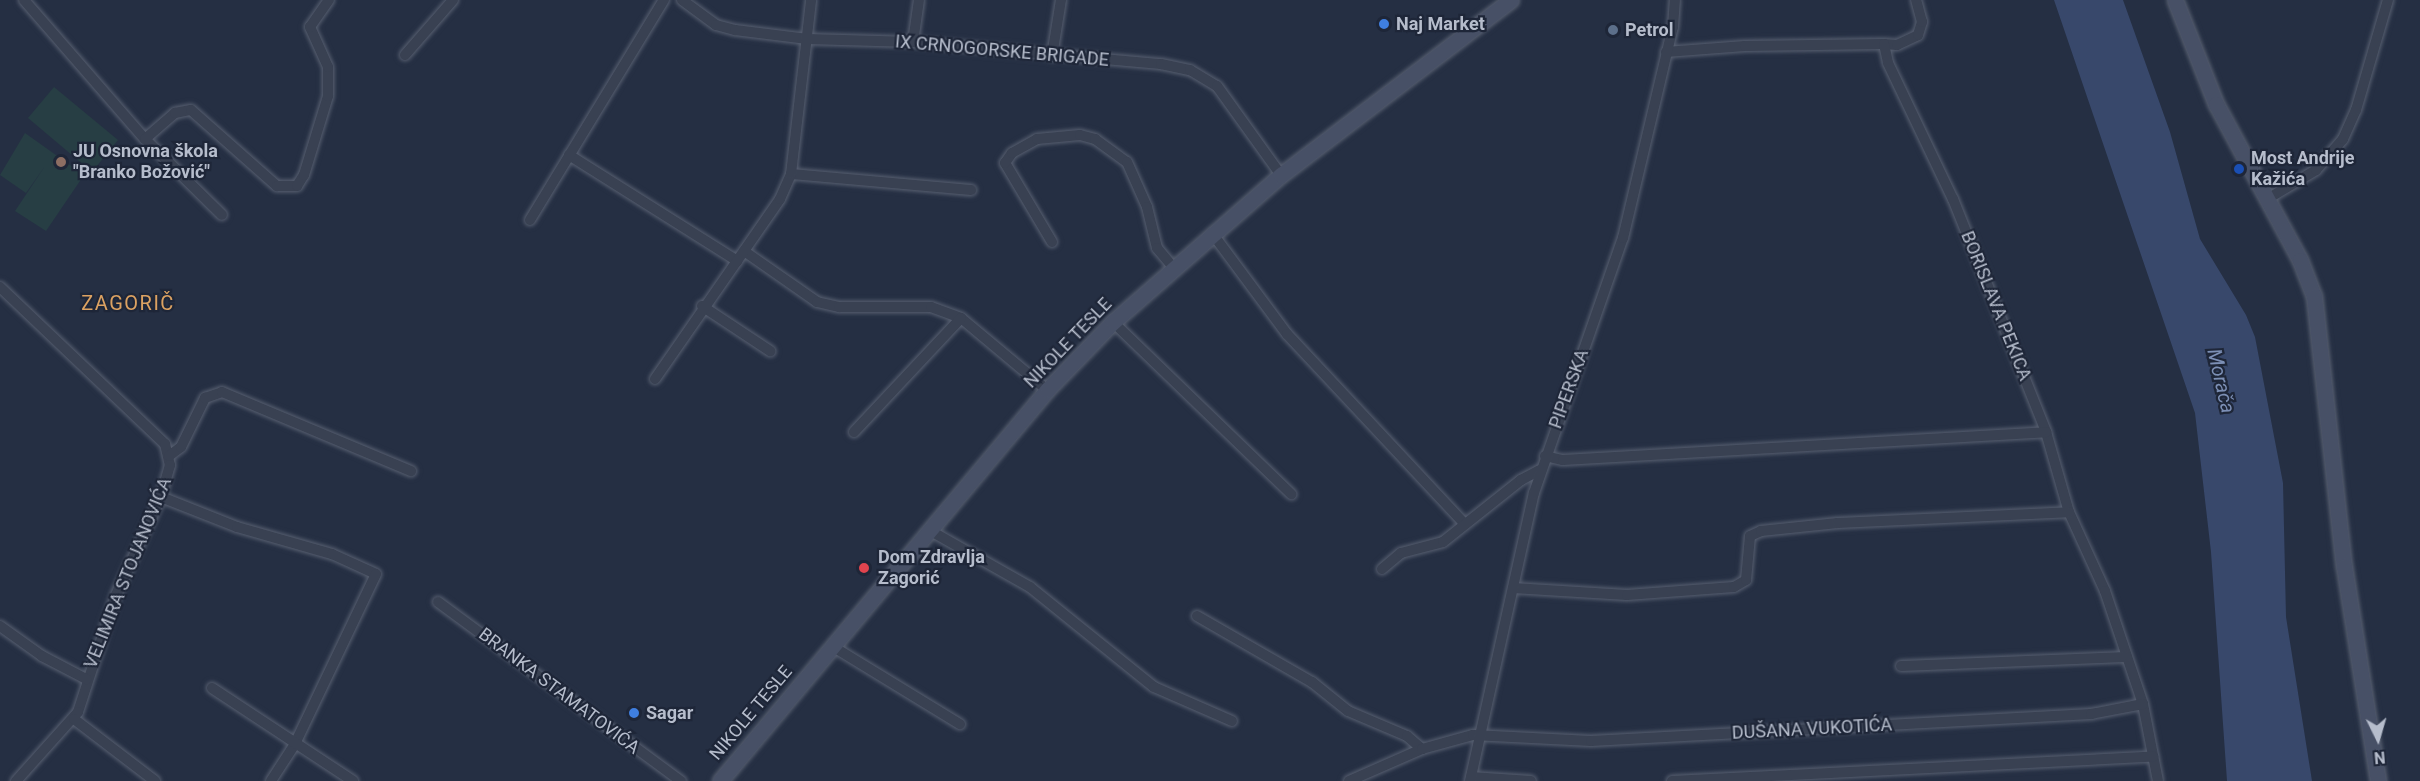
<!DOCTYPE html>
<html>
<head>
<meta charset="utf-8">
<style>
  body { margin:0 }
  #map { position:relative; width:2420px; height:781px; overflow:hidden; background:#252f43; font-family:Roboto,sans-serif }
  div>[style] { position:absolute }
  .green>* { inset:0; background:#273e44 }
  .water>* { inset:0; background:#38486b }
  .roads { filter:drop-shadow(0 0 2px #575f70) drop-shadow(0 0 2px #575f70) }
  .street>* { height:10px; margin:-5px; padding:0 5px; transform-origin:5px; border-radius:5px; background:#394152 }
  .secondary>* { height:15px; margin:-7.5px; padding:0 7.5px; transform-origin:7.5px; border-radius:7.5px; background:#475066 }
  .dots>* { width:16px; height:16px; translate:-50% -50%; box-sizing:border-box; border:3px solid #1e2638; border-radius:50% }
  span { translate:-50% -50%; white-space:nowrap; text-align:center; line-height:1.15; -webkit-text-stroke:4.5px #1e2638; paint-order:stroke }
  .poi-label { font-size:18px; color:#b6bdcc; font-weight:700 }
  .left { translate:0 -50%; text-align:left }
  .street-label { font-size:18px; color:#b6bdcc }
  .neighbourhood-label { font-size:20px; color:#dca262; letter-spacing:1.5px }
  .water-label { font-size:20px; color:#7c8fb5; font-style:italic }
  .north { position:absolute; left:2348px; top:709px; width:60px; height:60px; -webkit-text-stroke:4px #1e2638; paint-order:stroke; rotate:175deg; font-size:16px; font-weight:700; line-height:24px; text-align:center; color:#b6bdcc }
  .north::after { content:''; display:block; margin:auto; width:21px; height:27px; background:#b6bdcc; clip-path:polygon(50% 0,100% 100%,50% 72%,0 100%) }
</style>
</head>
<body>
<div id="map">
  <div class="green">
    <i style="clip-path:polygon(54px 87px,118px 140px,92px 172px,28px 118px)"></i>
    <i style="clip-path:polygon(25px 133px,84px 175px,46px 231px,15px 211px,45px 166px,26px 193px,0 175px)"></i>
  </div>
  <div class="water">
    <i style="clip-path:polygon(2054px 0,2123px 0,2170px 132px,2200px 239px,2246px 315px,2255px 337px,2283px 483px,2286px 617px,2312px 781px,2227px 781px,2211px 552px,2195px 413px)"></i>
  </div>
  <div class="roads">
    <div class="street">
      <i style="left:24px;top:0;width:184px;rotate:49deg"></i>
      <i style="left:145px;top:139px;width:108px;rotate:44.6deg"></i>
      <i style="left:682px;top:0;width:42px;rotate:36.3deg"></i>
      <i style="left:716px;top:25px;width:20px;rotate:15deg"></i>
      <i style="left:735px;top:30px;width:73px;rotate:7.1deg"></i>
      <i style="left:807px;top:39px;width:106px;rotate:1.6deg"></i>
      <i style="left:913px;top:42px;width:249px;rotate:5.1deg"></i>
      <i style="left:1161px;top:64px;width:30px;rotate:12deg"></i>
      <i style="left:1190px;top:70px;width:31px;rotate:31deg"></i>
      <i style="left:1217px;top:86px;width:110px;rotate:54.3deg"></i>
      <i style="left:913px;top:42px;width:42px;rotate:-81.9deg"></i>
      <i style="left:1884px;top:44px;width:13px;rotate:4deg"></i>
      <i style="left:1897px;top:45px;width:23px;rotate:-25deg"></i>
      <i style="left:1918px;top:35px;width:14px;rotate:-73deg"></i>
      <i style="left:1922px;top:22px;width:23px;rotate:-105deg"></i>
      <i style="left:1666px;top:52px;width:79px;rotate:-4.3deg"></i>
      <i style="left:1745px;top:46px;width:139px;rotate:-0.8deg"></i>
      <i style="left:1884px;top:44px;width:19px;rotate:78deg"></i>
      <i style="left:1888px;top:63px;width:151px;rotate:64.5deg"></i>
      <i style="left:1953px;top:199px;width:251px;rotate:68.2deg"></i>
      <i style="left:2046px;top:432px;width:83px;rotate:74deg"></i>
      <i style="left:2069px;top:512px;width:87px;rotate:65.5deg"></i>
      <i style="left:2105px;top:591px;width:119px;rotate:71.4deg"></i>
      <i style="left:2143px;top:704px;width:78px;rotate:79deg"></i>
      <i style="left:405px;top:55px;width:73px;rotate:-48.9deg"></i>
      <i style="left:1052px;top:56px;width:57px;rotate:-80.9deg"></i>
      <i style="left:145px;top:139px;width:40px;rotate:-41deg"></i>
      <i style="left:175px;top:113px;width:16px;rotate:-11deg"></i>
      <i style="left:191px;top:110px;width:115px;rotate:41.5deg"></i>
      <i style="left:277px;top:186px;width:20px"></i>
      <i style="left:297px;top:186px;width:13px;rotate:-58deg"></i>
      <i style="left:304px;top:175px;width:83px;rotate:-73.1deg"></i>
      <i style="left:328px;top:96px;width:29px;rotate:-90deg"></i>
      <i style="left:328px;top:67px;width:44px;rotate:-114.2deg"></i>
      <i style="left:310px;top:27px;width:33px;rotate:-55deg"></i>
      <i style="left:569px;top:155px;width:199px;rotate:32.2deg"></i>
      <i style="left:791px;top:174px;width:181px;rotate:5.1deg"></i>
      <i style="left:2269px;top:198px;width:55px;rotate:-30.8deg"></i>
      <i style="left:2316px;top:170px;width:41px;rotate:-48.9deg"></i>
      <i style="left:2343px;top:139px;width:32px;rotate:-66deg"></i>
      <i style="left:2356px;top:110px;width:115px;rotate:-73.8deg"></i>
      <i style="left:530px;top:220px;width:258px;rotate:-58.7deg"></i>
      <i style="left:1212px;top:233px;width:126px;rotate:53.4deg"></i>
      <i style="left:1287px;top:334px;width:260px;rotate:46.9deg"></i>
      <i style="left:1052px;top:242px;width:92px;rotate:-120.7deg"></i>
      <i style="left:1005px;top:163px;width:12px;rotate:-55deg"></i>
      <i style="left:1012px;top:153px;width:29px;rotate:-29deg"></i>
      <i style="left:1037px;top:139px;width:43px;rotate:-5.3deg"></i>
      <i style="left:1080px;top:135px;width:16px;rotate:15deg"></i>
      <i style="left:1095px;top:139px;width:39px;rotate:36deg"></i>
      <i style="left:1127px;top:162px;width:49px;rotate:66deg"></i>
      <i style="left:1147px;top:207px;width:42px;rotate:76.3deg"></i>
      <i style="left:1157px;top:248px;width:25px;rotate:50deg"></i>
      <i style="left:744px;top:251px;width:89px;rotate:34.9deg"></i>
      <i style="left:817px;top:302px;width:23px;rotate:13deg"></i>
      <i style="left:839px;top:307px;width:92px"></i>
      <i style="left:931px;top:307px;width:32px;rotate:20deg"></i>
      <i style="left:961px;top:318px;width:112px;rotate:39.9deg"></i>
      <i style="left:0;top:287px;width:228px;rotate:43.6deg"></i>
      <i style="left:165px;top:444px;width:22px;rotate:77deg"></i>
      <i style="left:170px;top:465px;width:33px;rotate:106deg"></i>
      <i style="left:161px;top:497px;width:108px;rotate:114.7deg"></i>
      <i style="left:116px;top:595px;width:123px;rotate:108deg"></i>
      <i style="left:78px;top:712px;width:93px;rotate:131.9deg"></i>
      <i style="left:702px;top:306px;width:82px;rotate:33.5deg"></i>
      <i style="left:1113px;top:322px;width:248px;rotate:44deg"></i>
      <i style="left:655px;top:379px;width:219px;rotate:-55.2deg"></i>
      <i style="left:780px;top:199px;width:27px;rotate:-66deg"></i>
      <i style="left:791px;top:174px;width:175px;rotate:-83.4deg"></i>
      <i style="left:854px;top:432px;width:156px;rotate:-46.8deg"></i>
      <i style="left:169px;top:456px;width:15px;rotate:-37deg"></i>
      <i style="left:181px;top:447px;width:55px;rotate:-63.9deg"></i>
      <i style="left:205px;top:398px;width:18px;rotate:-19deg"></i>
      <i style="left:222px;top:392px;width:205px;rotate:22.7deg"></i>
      <i style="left:1545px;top:456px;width:18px;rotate:13deg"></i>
      <i style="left:1563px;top:460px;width:484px;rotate:-3.3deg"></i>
      <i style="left:161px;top:497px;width:82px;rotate:21.5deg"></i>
      <i style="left:237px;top:527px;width:99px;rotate:15.9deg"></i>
      <i style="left:332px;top:554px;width:48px;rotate:24.4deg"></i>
      <i style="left:376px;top:574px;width:188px;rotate:115.5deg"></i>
      <i style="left:295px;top:744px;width:44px;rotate:123deg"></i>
      <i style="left:931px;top:531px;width:114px;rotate:29.5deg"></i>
      <i style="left:1030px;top:587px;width:159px;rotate:38.9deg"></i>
      <i style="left:1154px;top:687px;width:85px;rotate:23.6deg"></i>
      <i style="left:1382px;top:569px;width:25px;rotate:-40deg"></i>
      <i style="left:1401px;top:553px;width:43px;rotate:-14.7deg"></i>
      <i style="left:1443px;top:542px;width:100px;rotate:-38.5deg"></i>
      <i style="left:1521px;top:480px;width:21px;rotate:-28deg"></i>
      <i style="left:1513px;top:588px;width:114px;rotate:3.5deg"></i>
      <i style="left:1627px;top:595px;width:107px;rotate:-4.3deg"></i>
      <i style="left:1734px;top:587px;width:14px;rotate:-30deg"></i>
      <i style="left:1746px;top:580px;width:44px;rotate:-84.8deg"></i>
      <i style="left:1750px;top:536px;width:12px;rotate:-24deg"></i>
      <i style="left:1761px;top:531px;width:77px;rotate:-5.9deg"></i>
      <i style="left:1838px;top:523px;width:231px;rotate:-2.7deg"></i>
      <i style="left:438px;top:602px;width:302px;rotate:36.4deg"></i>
      <i style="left:1197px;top:616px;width:133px;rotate:29.9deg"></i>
      <i style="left:1312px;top:682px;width:46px;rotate:38.9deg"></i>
      <i style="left:1348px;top:711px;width:64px;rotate:23deg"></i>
      <i style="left:1407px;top:736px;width:20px;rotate:41deg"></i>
      <i style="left:0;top:626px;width:52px;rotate:35.5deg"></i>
      <i style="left:42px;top:656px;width:50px;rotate:27.6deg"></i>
      <i style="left:832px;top:646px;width:150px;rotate:31.4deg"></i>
      <i style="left:1901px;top:666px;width:226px;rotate:-2.3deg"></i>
      <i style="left:212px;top:688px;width:169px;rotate:33.4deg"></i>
      <i style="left:74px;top:719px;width:102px;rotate:37.4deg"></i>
      <i style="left:1471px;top:777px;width:60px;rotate:3.8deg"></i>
      <i style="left:1349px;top:781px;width:80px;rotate:-23.7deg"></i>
      <i style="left:1422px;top:749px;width:53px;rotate:-15.4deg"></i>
      <i style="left:1473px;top:735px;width:118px;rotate:2.9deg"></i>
      <i style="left:1591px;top:741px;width:501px;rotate:-3.09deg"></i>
      <i style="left:2091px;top:714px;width:53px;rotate:-10.9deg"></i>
      <i style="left:1470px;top:781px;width:295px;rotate:-77.5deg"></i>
      <i style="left:1534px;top:493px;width:270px;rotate:-70.8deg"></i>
      <i style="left:1623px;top:238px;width:217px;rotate:-76.7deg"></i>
      <i style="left:1673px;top:27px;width:27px;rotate:-86deg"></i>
      <i style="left:1672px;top:781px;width:482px;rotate:-2.9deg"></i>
    </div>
    <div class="secondary">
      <i style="left:2175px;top:0;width:112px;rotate:68.5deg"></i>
      <i style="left:2216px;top:104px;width:177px;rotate:61.7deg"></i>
      <i style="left:2300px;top:260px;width:39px;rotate:69deg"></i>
      <i style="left:2314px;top:296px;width:272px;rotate:83.7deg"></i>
      <i style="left:2344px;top:566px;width:218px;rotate:81deg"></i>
      <i style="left:720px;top:781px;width:510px;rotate:-50.09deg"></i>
      <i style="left:1047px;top:390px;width:95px;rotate:-45.9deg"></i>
      <i style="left:1113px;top:322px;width:223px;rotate:-41.2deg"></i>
      <i style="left:1281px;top:175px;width:289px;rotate:-37.3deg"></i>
    </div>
  </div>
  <div class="dots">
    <i style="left:1384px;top:24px;background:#3f7fe0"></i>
    <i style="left:1613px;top:30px;background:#5c6f8a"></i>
    <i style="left:61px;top:162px;background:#8d6e63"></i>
    <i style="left:2239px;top:169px;background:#1a4fb4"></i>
    <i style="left:864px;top:568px;background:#e0444e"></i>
    <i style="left:634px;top:713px;background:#3f7fe0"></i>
  </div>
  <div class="poi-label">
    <span class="left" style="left:1396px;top:24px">Naj Market</span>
    <span class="left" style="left:1625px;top:30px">Petrol</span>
    <span class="left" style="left:73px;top:162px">JU Osnovna škola<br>"Branko Božović"</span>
    <span class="left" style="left:2251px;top:169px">Most Andrije<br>Kažića</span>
    <span class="left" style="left:878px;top:568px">Dom Zdravlja<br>Zagorić</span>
    <span class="left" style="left:646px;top:713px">Sagar</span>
  </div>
  <div class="street-label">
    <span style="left:1002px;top:51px;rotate:5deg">IX CRNOGORSKE BRIGADE</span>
    <span style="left:1996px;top:306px;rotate:68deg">BORISLAVA PEKICA</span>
    <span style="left:1068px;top:343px;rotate:-46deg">NIKOLE TESLE</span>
    <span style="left:1569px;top:389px;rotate:-70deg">PIPERSKA</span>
    <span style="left:128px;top:573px;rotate:-68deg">VELIMIRA STOJANOVIĆA</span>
    <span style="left:559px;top:691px;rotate:37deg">BRANKA STAMATOVIĆA</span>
    <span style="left:751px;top:713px;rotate:-50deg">NIKOLE TESLE</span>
    <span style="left:1812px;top:729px;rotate:-3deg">DUŠANA VUKOTIĆA</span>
  </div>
  <div class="neighbourhood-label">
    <span style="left:128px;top:303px">ZAGORIČ</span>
  </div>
  <div class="water-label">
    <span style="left:2221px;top:381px;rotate:77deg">Morača</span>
  </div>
  <div class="north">N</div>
</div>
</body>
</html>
